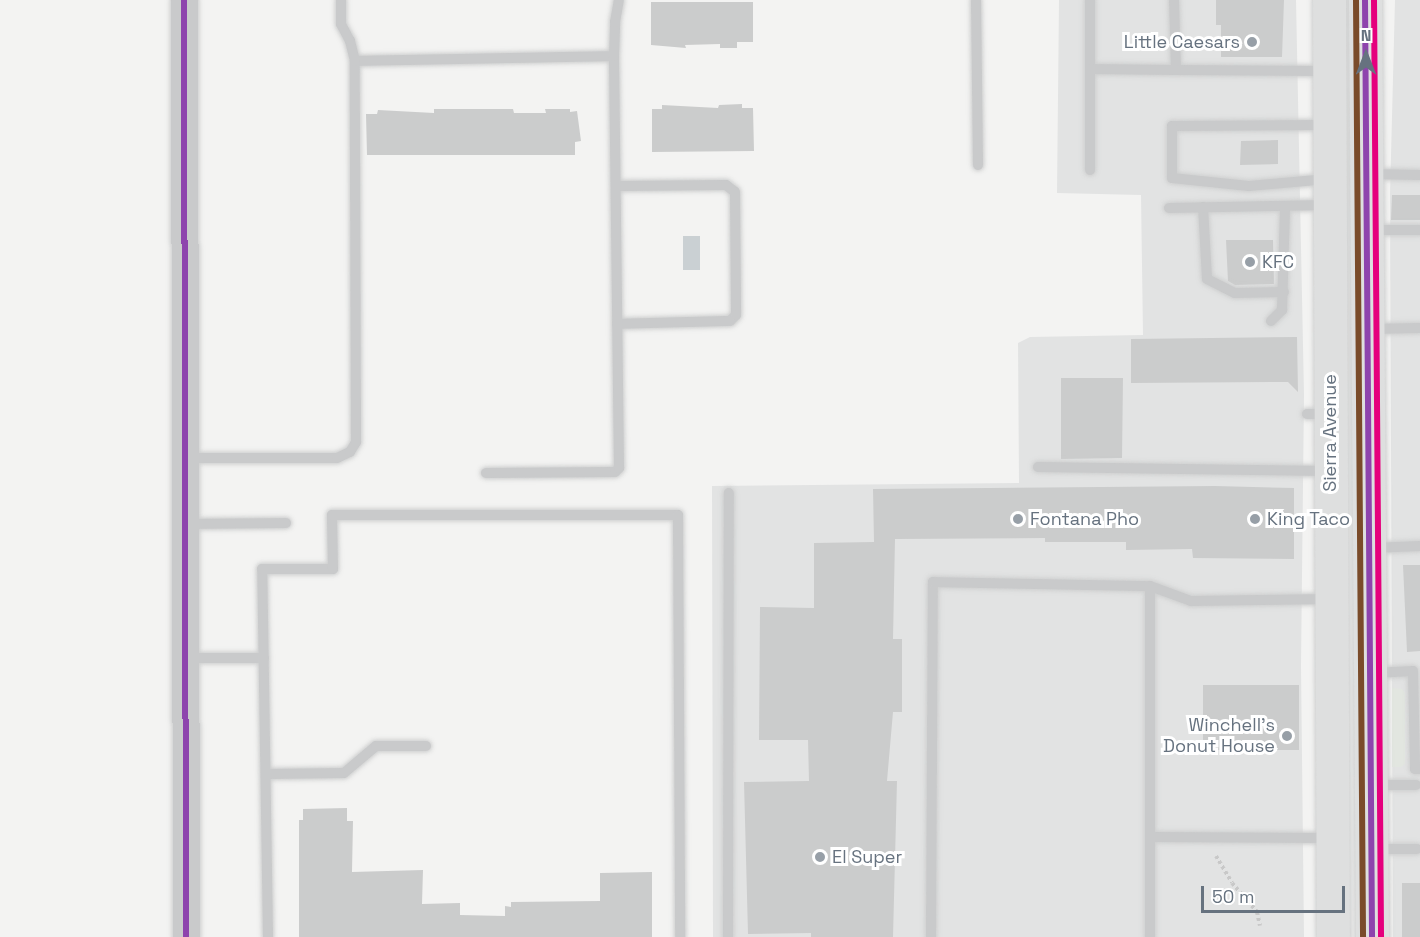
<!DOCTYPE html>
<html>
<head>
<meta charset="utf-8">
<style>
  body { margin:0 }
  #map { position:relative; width:1420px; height:937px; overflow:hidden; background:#f3f3f2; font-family:"Space Grotesk",sans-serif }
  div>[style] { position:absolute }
  .built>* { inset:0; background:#e2e3e3 }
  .green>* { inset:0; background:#e2e6e0 }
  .water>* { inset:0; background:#cad0d3 }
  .building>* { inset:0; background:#cbcccc }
  .path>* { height:4px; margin-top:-2px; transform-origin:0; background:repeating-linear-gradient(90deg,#c8c8c8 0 3px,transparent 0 6px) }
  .roads { filter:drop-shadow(0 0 2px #cfd0d0) drop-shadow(0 0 2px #cfd0d0) }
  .service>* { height:10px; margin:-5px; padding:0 5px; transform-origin:5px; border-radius:5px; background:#c9cacb }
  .tertiary>* { height:27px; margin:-13.5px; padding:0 13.5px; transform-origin:13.5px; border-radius:13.5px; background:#c9cacb }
  .primary>* { height:33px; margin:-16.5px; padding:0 16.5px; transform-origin:16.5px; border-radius:16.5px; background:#dedfdf }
  .bus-1>* { height:6px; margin:-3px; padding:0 3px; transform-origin:3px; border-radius:3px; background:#8e44ad }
  .bus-2>* { height:6px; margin:-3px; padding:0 3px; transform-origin:3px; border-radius:3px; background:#7a4b2a }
  .bus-3>* { height:6px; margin:-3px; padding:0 3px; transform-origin:3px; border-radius:3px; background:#e5007d }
  .dots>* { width:16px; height:16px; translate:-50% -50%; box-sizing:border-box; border:3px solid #fff; border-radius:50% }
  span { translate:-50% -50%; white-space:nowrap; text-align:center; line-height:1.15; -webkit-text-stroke:6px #fff; paint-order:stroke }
  .poi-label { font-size:18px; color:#66727f }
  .right { translate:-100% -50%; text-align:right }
  .left { translate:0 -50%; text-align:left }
  .street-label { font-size:18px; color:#66727f }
  .north { position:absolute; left:1336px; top:24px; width:60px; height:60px; -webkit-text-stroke:4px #fff; paint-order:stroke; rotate:0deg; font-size:16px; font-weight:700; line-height:24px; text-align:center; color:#66727f }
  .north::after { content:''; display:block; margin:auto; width:21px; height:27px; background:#66727f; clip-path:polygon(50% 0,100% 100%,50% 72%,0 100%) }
  .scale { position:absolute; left:1201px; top:886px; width:144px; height:27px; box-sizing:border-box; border:3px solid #66727f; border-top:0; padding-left:8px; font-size:18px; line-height:21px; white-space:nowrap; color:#66727f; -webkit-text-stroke:4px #fff; paint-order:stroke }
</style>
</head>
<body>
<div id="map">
  <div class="built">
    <i style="clip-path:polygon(1059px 0,1296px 0,1304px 395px,1301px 666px,1304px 937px,713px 937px,712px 486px,1019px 483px,1018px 343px,1030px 337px,1143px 335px,1141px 195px,1057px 193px)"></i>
    <i style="clip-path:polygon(1395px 0,1420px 0,1420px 937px,1393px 937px,1390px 195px)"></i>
  </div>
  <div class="green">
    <i style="clip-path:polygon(1392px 688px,1402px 689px,1405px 693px,1405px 764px,1401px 767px,1392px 767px)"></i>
  </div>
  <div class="water">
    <i style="clip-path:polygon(683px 236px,700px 236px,700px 270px,683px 270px)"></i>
  </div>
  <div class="building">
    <i style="clip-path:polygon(1216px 0,1284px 0,1282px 57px,1221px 57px,1221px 25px,1216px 25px)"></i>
    <i style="clip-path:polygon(651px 2px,753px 2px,753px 42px,737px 42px,737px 48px,720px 48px,720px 44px,685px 45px,686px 48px,651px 45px)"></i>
    <i style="clip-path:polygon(742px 104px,742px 108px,753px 108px,754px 151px,652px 152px,652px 109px,662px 109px,662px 105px,718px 108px,719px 105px)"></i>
    <i style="clip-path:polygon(434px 109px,513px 109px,514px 113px,546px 113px,545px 109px,570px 109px,570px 112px,577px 111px,581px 141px,575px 142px,575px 155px,367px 155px,366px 114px,377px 114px,378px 110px,434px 113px)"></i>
    <i style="clip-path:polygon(1278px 140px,1278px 164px,1240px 165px,1241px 141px)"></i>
    <i style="clip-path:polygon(1392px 195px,1420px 195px,1420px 220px,1391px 220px)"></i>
    <i style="clip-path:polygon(1226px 240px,1273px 240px,1274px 284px,1235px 285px,1228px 281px)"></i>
    <i style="clip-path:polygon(1297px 337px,1298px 392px,1288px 382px,1131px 383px,1131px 339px)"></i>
    <i style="clip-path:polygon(1061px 378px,1123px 378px,1122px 458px,1061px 459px)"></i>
    <i style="clip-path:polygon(1215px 486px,1294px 488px,1294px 559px,1193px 558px,1192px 549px,1126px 550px,1126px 542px,1045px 542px,1045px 538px,895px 539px,893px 639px,902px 639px,902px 712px,893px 712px,887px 781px,897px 781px,893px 937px,811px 937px,811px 933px,748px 934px,744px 782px,809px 781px,808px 740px,759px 740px,760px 607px,814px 608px,814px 543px,874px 542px,873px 489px)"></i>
    <i style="clip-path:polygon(1403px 565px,1420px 565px,1420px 651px,1407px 652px)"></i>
    <i style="clip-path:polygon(1203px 685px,1299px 685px,1299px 750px,1203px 750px)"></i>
    <i style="clip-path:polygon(347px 808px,347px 821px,353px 821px,352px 872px,423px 870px,422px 904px,460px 903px,460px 915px,505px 916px,505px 906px,511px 907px,511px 902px,600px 901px,600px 873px,652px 872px,652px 937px,299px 937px,299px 820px,303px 820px,303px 809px)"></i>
    <i style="clip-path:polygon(1402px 883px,1420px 883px,1420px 937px,1402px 937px)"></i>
  </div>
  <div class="path">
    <i style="left:1216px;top:856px;width:31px;rotate:59deg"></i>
    <i style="left:1232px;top:883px;width:38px;rotate:49deg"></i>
    <i style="left:1257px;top:912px;width:14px;rotate:78deg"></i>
  </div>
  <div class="roads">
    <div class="service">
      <i style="left:976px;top:0;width:165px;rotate:89.3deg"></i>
      <i style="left:1090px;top:0;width:170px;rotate:90deg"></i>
      <i style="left:1174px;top:0;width:70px;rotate:88.4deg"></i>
      <i style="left:1176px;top:70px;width:149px;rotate:0.4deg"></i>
      <i style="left:355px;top:61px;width:259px;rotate:-1.1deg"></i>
      <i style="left:1090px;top:69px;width:86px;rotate:0.7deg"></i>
      <i style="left:1326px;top:125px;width:154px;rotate:179.6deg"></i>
      <i style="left:1172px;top:126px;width:52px;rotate:90deg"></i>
      <i style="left:1172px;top:178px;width:77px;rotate:5.9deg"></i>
      <i style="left:1249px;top:186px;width:79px;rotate:-5.1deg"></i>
      <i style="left:1370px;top:174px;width:50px;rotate:1.1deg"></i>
      <i style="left:616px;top:186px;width:110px;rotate:-0.5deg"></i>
      <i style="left:726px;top:185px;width:11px;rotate:38deg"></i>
      <i style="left:735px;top:192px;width:123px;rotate:89.5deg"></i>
      <i style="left:736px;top:315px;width:8px;rotate:135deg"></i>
      <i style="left:730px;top:321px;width:113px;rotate:178.5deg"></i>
      <i style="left:1203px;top:207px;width:72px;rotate:86.8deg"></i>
      <i style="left:1207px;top:279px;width:31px;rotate:27deg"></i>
      <i style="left:1235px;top:293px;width:49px;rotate:-1.2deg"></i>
      <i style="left:1169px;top:208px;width:157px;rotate:-1.1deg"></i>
      <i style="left:1371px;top:230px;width:49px"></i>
      <i style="left:1271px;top:321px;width:16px;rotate:-45deg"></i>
      <i style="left:1282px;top:310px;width:104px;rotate:-88.3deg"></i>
      <i style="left:1369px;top:329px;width:51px;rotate:-1.1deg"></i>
      <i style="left:1307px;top:414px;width:19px"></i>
      <i style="left:185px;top:458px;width:152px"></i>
      <i style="left:337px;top:458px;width:14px;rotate:-25deg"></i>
      <i style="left:350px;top:452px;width:12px;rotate:-59deg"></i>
      <i style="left:356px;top:442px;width:381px;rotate:-90.2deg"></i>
      <i style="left:355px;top:61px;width:21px;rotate:-104deg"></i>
      <i style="left:350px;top:41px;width:19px;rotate:-118deg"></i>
      <i style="left:341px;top:24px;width:24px;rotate:-90deg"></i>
      <i style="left:1038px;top:467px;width:289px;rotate:0.8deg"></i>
      <i style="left:486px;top:473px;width:129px;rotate:-0.4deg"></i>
      <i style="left:615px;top:472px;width:6px;rotate:-45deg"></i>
      <i style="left:619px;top:468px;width:412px;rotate:-90.7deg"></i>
      <i style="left:614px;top:56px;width:34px;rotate:-88deg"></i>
      <i style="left:615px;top:22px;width:22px;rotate:-80deg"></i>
      <i style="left:185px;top:524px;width:101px;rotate:-0.6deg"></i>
      <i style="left:1373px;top:548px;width:47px;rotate:-2.4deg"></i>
      <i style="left:1150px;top:586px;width:44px;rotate:20.1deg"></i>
      <i style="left:1191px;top:601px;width:139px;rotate:-0.8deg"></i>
      <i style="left:185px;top:658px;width:79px"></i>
      <i style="left:1374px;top:673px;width:39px;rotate:-3deg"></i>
      <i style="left:1413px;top:671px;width:98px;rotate:88.8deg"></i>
      <i style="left:1415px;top:769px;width:5px"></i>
      <i style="left:266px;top:774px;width:78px;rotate:-0.7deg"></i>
      <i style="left:344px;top:773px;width:42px;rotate:-40.2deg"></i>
      <i style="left:376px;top:746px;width:50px"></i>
      <i style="left:1375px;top:785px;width:41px"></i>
      <i style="left:1150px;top:837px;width:180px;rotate:0.3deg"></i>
      <i style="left:1376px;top:849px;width:41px"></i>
      <i style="left:268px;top:937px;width:368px;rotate:-90.9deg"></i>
      <i style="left:262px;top:569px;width:71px"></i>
      <i style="left:333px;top:569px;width:54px;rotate:-91.1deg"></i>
      <i style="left:332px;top:515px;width:346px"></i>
      <i style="left:678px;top:515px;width:422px;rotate:89.7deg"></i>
      <i style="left:728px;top:937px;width:444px;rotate:-89.9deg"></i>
      <i style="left:931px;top:937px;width:355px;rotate:-89.7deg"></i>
      <i style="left:933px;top:582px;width:217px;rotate:1.1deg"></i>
      <i style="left:1150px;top:586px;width:351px;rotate:90deg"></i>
    </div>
    <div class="tertiary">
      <i style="left:184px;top:0;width:937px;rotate:89.88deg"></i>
    </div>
    <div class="primary">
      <i style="left:1329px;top:0;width:937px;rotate:89.76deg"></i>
      <i style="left:1365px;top:0;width:937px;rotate:89.57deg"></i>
    </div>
  </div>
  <div class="bus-1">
    <i style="left:184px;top:0;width:937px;rotate:89.88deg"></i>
    <i style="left:1365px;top:0;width:937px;rotate:89.57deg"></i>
  </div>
  <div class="bus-2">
    <i style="left:1356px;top:0;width:937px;rotate:89.57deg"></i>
  </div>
  <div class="bus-3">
    <i style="left:1374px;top:0;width:937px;rotate:89.57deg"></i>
  </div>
  <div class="dots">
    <i style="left:1252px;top:42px;background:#979fa7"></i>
    <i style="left:1250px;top:262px;background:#979fa7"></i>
    <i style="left:1018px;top:519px;background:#979fa7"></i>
    <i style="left:1255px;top:519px;background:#979fa7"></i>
    <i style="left:1287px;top:736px;background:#979fa7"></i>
    <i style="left:820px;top:857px;background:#979fa7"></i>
  </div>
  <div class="poi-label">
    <span class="right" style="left:1240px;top:42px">Little Caesars</span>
    <span class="left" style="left:1262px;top:262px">KFC</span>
    <span class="left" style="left:1030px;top:519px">Fontana Pho</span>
    <span class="left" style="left:1267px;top:519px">King Taco</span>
    <span class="right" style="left:1275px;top:736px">Winchell's<br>Donut House</span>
    <span class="left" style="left:832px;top:857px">El Super</span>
  </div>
  <div class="street-label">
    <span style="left:1330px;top:433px;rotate:-90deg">Sierra Avenue</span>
  </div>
  <div class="north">N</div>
  <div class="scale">50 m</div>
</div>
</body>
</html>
